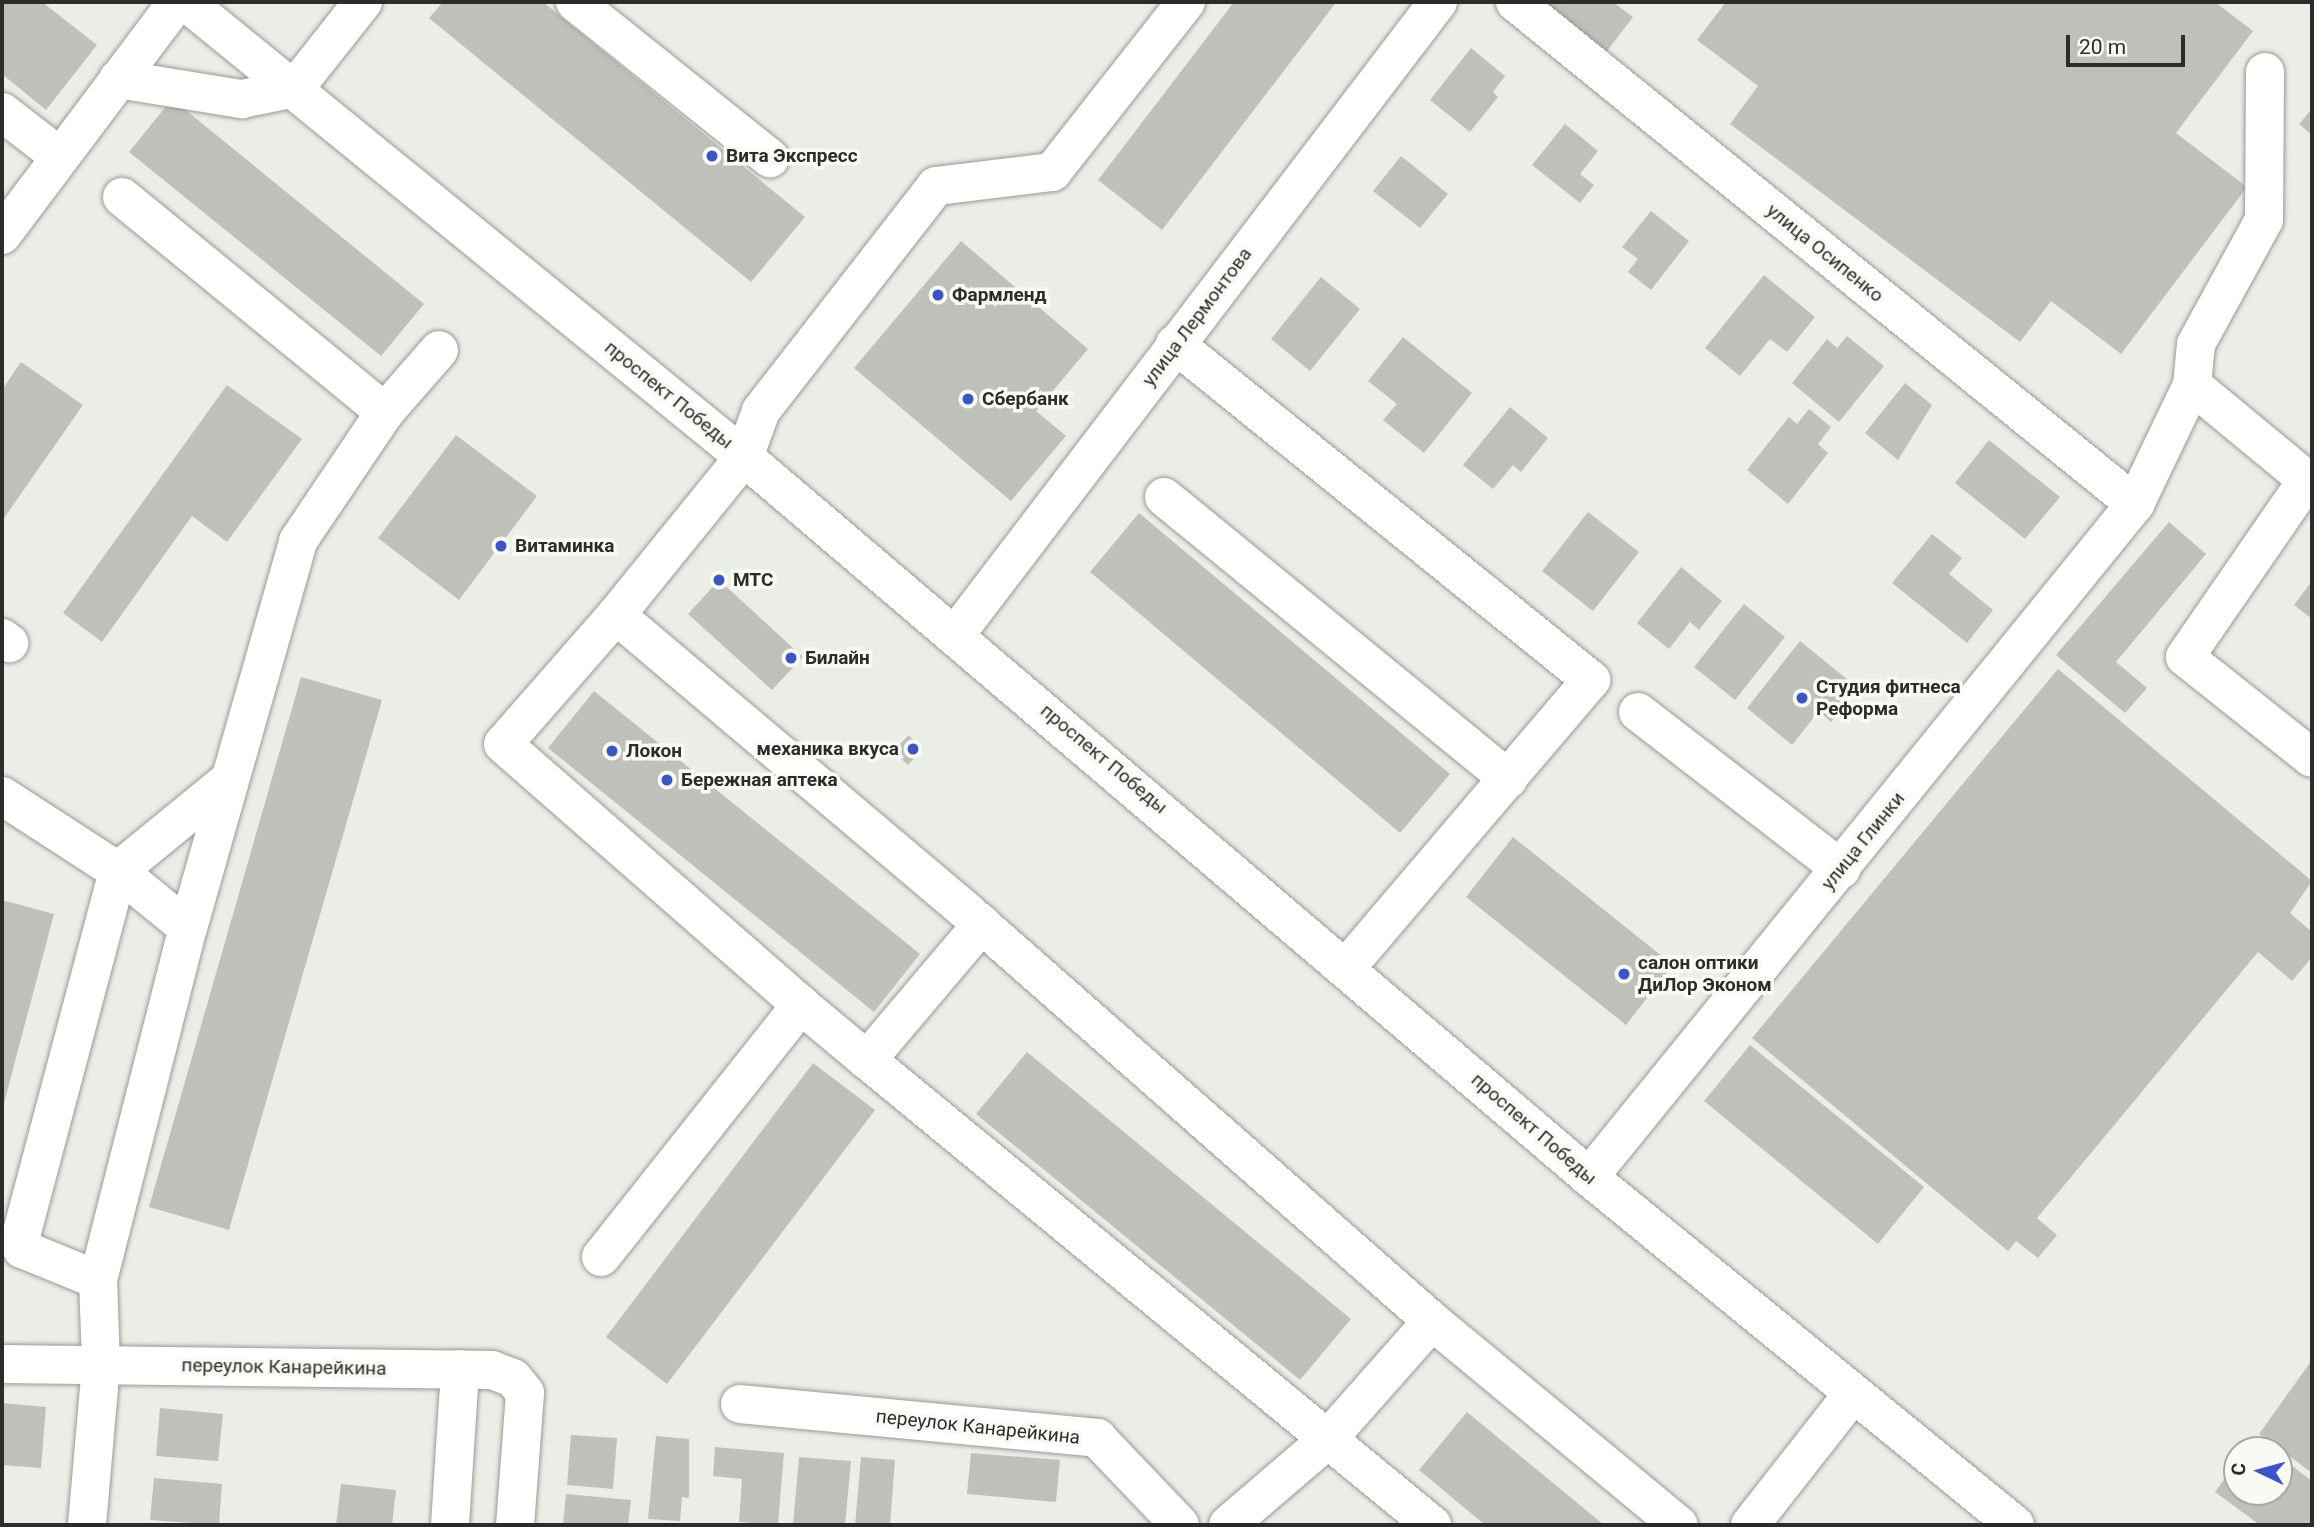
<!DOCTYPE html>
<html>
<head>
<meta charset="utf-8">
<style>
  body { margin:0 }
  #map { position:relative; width:2314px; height:1527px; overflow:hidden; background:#ebeee7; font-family:Roboto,sans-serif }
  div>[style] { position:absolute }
  .building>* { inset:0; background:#bec1ba }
  .roads { filter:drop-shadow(0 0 2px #989b94) drop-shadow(0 0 2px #989b94) }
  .minor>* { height:38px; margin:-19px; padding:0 19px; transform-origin:19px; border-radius:19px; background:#fff }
  .major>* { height:38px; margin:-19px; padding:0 19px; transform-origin:19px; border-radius:19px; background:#fff }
  .dots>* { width:19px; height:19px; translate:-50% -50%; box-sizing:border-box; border:4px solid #f8fbf4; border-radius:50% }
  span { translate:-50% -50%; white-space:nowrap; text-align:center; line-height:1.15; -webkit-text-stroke:7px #f8fbf4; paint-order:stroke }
  .poi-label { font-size:19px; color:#2b2d2a; font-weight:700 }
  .left { translate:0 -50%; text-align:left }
  .right { translate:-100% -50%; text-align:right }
  .street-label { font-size:19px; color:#2b2d2a }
  .frame { position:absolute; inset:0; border:4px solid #2b2d2a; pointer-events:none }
  .north { position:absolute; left:2223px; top:1436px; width:70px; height:70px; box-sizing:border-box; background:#f8fbf4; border:2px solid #a6a9a3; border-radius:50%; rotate:275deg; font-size:19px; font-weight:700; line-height:28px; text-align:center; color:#2b2d2a }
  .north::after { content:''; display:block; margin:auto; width:24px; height:32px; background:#3955c7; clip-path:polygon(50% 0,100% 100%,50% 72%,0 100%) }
  .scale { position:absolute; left:2066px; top:35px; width:119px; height:32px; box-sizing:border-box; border:4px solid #2b2d2a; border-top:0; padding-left:9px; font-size:21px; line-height:24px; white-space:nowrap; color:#2b2d2a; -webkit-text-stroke:5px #f8fbf4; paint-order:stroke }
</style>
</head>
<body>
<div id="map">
  <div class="building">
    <i style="clip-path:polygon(2px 2px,42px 2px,97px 45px,46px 110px,2px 74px)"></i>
    <i style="clip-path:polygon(443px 2px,543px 2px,805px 217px,751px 282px,429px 18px)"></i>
    <i style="clip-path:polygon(1234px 2px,1335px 4px,1162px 230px,1098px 180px)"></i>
    <i style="clip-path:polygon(1542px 2px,1613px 2px,1633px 17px,1607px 51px)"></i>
    <i style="clip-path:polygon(1726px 2px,2215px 2px,2253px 31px,2176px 133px,2247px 187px,2121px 354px,2051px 301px,2020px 342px,1730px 124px,1758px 86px,1697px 40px)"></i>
    <i style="clip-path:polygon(1471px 48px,1505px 76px,1493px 92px,1498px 97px,1470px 132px,1430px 100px)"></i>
    <i style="clip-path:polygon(172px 99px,424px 304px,381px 356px,129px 152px)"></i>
    <i style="clip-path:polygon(2312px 109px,2312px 135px,2299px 124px)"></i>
    <i style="clip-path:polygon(1565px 124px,1598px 151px,1580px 174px,1594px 185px,1580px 203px,1532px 165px)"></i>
    <i style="clip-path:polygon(1401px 156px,1448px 194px,1420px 228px,1373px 191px)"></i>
    <i style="clip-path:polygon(1651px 211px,1689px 241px,1651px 290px,1628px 272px,1638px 259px,1622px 247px)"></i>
    <i style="clip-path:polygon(961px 241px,1088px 349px,1036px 411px,1066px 436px,1011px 501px,854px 368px)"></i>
    <i style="clip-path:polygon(1764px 275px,1815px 317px,1787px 352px,1770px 339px,1740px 376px,1705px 348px)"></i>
    <i style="clip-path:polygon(1321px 277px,1360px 309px,1310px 371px,1271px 339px)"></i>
    <i style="clip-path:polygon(1847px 336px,1884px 366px,1839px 422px,1792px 383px,1827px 339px,1837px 348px)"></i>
    <i style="clip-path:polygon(1403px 337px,1472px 393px,1424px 453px,1383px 420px,1397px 404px,1368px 381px)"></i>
    <i style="clip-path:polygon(21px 362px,83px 405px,2px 521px,2px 390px)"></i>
    <i style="clip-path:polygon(1905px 383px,1932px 405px,1898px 460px,1865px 433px)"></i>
    <i style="clip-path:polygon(227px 385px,302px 439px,227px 542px,192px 516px,102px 642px,63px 613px)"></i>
    <i style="clip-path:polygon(1510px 407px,1548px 438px,1521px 472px,1513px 465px,1493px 489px,1463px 465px)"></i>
    <i style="clip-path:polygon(1809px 409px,1831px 427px,1818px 444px,1828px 453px,1788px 504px,1747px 470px,1789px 417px,1797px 424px)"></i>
    <i style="clip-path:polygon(456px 435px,537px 496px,459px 600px,378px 538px)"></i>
    <i style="clip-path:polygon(1989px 440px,2060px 497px,2025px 539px,1955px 483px)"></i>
    <i style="clip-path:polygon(1588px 512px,1639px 552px,1593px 611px,1542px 571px)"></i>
    <i style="clip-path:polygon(1139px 513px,1450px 774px,1400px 833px,1090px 572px)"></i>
    <i style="clip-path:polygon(2169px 522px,2206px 554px,2116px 662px,2147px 688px,2125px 713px,2056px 655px)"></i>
    <i style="clip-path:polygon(1932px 534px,1962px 558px,1949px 574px,1993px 610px,1967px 643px,1892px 583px)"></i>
    <i style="clip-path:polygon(1681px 567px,1722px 601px,1699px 630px,1690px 622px,1669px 649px,1637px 623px)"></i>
    <i style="clip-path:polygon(719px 580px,803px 657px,772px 690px,688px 614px)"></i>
    <i style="clip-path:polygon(2312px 581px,2312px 619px,2294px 605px)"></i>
    <i style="clip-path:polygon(1744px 604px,1785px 637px,1735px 700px,1694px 667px)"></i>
    <i style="clip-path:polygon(1800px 641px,1858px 688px,1831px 722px,1819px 711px,1792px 745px,1747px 708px)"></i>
    <i style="clip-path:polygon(2058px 669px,2312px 881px,2290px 913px,2312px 932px,2312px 957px,2292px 981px,2258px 952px,2037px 1218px,2057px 1235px,2038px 1258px,2016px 1241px,2008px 1251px,1752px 1038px)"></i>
    <i style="clip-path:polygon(301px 677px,382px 700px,229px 1230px,149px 1207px)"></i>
    <i style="clip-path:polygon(594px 691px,920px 954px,874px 1012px,548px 748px)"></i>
    <i style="clip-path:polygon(909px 735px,921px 751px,908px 765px,893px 751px)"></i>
    <i style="clip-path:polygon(1513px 837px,1673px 965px,1626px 1025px,1466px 897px)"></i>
    <i style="clip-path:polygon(2px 900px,54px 914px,3px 1107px,2px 1106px)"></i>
    <i style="clip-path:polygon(1750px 1045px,1924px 1187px,1878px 1244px,1704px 1101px)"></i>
    <i style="clip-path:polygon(1027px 1052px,1351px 1319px,1300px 1380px,976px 1114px)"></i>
    <i style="clip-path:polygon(813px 1063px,875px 1110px,667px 1384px,606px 1337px)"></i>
    <i style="clip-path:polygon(2312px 1360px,2312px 1473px,2259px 1434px)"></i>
    <i style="clip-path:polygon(2px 1403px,46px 1407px,41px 1468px,2px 1465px)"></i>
    <i style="clip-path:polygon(160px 1408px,223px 1414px,218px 1461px,156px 1456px)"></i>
    <i style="clip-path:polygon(1467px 1412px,1604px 1525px,1485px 1525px,1419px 1470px)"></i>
    <i style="clip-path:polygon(571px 1435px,617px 1438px,613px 1489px,567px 1485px)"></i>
    <i style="clip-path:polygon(656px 1436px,689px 1439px,689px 1498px,682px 1497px,680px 1521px,648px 1519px)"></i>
    <i style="clip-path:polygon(2255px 1438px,2271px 1450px,2246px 1450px)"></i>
    <i style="clip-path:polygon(715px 1447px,784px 1453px,778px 1525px,739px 1522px,742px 1479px,713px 1476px)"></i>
    <i style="clip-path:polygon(971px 1453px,1060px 1460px,1056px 1502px,967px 1494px)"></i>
    <i style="clip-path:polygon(2279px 1456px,2312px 1481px,2312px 1525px,2260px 1525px,2215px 1492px,2237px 1462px,2237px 1492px,2279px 1492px)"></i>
    <i style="clip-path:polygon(799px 1457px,851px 1461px,845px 1525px,793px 1525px)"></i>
    <i style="clip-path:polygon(861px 1457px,895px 1460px,890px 1525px,855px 1525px)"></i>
    <i style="clip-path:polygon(154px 1478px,222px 1484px,219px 1525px,150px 1520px)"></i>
    <i style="clip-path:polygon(341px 1484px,396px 1490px,392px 1525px,336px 1525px)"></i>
    <i style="clip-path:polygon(566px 1494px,631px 1500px,628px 1525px,563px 1525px)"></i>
  </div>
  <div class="roads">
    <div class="minor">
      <i style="left:575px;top:2px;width:250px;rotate:38.7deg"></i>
      <i style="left:1186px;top:2px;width:216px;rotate:128.2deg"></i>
      <i style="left:1052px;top:172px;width:117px;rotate:173.1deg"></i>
      <i style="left:936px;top:186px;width:285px;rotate:127.9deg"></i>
      <i style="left:761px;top:411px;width:49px;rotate:110.3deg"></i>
      <i style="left:744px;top:457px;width:203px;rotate:129deg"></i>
      <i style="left:616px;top:615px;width:457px;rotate:40.2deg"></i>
      <i style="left:965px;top:910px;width:622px;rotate:41.35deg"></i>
      <i style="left:1432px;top:1321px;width:320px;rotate:39.6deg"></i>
      <i style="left:1515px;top:2px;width:798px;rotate:39deg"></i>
      <i style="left:118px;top:79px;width:126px;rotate:9.2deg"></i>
      <i style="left:242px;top:99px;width:54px;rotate:-11.7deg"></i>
      <i style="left:2px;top:112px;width:72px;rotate:37.7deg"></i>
      <i style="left:122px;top:197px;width:340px;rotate:39.3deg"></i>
      <i style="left:2px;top:235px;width:291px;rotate:-53.1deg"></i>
      <i style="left:1175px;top:344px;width:535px;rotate:38.93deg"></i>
      <i style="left:1591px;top:680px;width:377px;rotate:130.4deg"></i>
      <i style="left:2192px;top:385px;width:149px;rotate:39.6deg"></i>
      <i style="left:2307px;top:480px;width:215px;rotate:124.6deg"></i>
      <i style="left:2185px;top:657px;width:162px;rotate:38.5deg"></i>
      <i style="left:1164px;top:497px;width:445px;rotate:39.3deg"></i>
      <i style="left:616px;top:615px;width:171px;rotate:131.2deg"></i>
      <i style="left:503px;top:744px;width:396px;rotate:41.2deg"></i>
      <i style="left:801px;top:1005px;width:86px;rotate:39.8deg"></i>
      <i style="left:867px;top:1060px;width:178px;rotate:-49.8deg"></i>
      <i style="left:956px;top:634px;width:795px;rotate:-52.67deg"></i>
      <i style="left:2px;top:638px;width:9px;rotate:36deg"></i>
      <i style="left:1638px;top:712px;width:257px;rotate:37.7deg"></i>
      <i style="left:2px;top:796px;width:138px;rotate:32.9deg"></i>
      <i style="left:118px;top:871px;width:90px;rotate:39.2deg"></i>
      <i style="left:867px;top:1060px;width:732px;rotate:39.45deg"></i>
      <i style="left:1589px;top:1177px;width:867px;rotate:-50.95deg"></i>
      <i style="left:2135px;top:504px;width:132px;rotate:-64.4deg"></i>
      <i style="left:2192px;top:385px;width:41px;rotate:-84.4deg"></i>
      <i style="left:2196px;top:344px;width:141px;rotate:-61.3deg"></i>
      <i style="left:2264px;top:220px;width:148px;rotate:-89.6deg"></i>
      <i style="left:601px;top:1257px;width:322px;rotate:-51.6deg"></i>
      <i style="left:98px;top:1280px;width:82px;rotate:-157.8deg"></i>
      <i style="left:22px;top:1249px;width:17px;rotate:-90deg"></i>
      <i style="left:22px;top:1232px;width:374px;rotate:-75.1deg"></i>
      <i style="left:118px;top:871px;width:142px;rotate:-39.3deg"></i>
      <i style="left:2px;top:1364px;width:490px;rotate:0.7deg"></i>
      <i style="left:492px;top:1370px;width:22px;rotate:21deg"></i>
      <i style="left:513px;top:1378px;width:19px;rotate:51deg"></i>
      <i style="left:525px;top:1393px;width:132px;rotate:94.3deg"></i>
      <i style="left:740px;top:1404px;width:359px;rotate:5.4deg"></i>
      <i style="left:1097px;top:1438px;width:120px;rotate:46.3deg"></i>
      <i style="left:87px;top:1525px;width:162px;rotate:-85deg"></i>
      <i style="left:101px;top:1364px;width:84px;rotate:-92deg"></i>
      <i style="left:98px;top:1280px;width:363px;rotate:-75.7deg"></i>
      <i style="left:188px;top:928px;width:402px;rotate:-74.1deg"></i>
      <i style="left:298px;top:541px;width:156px;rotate:-56deg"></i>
      <i style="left:385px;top:412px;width:82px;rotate:-48.9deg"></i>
      <i style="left:450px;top:1525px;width:156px;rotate:-86.3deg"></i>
      <i style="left:1228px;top:1525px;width:129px;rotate:-40.6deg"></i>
      <i style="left:1326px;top:1441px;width:160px;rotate:-48.5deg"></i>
      <i style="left:1750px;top:1525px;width:164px;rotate:-51.9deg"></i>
    </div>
    <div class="major">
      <i style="left:186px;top:2px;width:720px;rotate:39.19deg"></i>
      <i style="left:744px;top:457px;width:1110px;rotate:40.43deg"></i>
      <i style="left:1589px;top:1177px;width:550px;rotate:39.25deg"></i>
      <i style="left:295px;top:88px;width:110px;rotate:-51.7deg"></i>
    </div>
  </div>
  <div class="dots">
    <i style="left:712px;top:156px;background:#3955c7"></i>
    <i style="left:938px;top:295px;background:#3955c7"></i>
    <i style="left:968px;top:399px;background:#3955c7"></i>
    <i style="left:501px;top:546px;background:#3955c7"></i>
    <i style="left:719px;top:580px;background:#3955c7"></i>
    <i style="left:791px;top:658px;background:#3955c7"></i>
    <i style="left:1802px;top:698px;background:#3955c7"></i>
    <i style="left:913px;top:749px;background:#3955c7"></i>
    <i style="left:612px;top:751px;background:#3955c7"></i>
    <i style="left:667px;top:780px;background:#3955c7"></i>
    <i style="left:1624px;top:974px;background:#3955c7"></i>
  </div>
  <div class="poi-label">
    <span class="left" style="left:726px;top:156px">Вита Экспресс</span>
    <span class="left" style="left:952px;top:295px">Фармленд</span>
    <span class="left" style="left:982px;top:399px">Сбербанк</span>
    <span class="left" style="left:515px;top:546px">Витаминка</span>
    <span class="left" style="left:733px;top:580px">МТС</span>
    <span class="left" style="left:805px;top:658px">Билайн</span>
    <span class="left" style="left:1816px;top:698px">Студия фитнеса<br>Реформа</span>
    <span class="right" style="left:899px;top:749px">механика вкуса</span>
    <span class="left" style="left:626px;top:751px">Локон</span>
    <span class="left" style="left:681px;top:780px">Бережная аптека</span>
    <span class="left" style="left:1638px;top:974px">салон оптики<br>ДиЛор Эконом</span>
  </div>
  <div class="street-label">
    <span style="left:1825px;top:253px;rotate:39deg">улица Осипенко</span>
    <span style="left:1197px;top:317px;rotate:-53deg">улица Лермонтова</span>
    <span style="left:669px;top:395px;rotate:39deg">проспект Победы</span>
    <span style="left:1104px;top:759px;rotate:40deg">проспект Победы</span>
    <span style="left:1863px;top:841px;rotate:-51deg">улица Глинки</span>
    <span style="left:1534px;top:1129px;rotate:41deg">проспект Победы</span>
    <span style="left:284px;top:1367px;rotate:1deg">переулок Канарейкина</span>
    <span style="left:978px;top:1427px;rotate:6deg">переулок Канарейкина</span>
  </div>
  <div class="frame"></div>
  <div class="north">С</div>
  <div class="scale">20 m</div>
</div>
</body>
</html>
